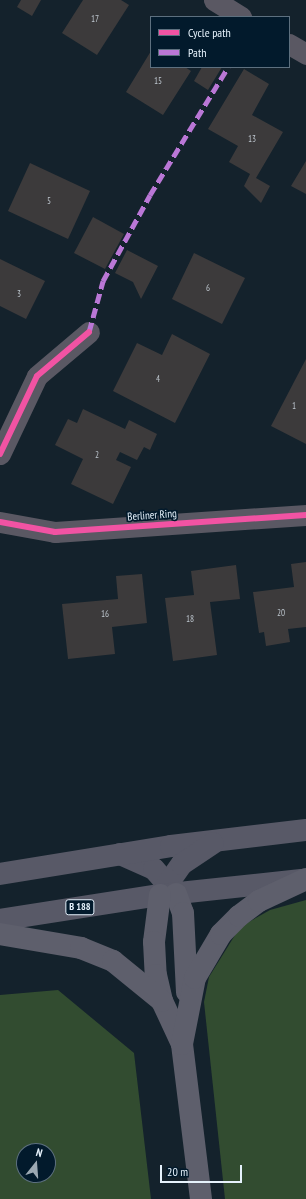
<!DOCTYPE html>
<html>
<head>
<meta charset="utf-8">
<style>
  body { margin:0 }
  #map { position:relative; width:306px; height:1199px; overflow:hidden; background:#14222c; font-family:"PT Sans Narrow",sans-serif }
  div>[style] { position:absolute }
  .green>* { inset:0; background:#324c30 }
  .building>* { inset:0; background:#3c3a3b }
  .street>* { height:21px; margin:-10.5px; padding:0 10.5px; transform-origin:10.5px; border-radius:10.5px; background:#5a5863 }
  .primary>* { height:22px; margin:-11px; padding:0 11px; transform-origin:11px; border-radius:11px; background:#585967 }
  .highway>* { height:22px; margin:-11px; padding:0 11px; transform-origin:11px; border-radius:11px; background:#5e5f6c }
  .quiet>* { height:5px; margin-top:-2.5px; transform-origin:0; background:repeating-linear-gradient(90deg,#ba77d6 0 10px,transparent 0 15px) }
  .cycleway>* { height:6px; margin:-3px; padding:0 3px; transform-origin:3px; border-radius:3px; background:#f153a3 }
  span { translate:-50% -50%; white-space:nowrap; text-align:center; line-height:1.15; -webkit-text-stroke:3.5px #021a2c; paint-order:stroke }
  .number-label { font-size:9px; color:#bcc4cc }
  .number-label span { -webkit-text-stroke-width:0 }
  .shield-label span { padding:1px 3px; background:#021a2c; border:1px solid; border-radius:3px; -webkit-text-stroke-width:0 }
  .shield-label { font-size:10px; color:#e6f2fc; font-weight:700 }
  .street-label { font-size:11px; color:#e6f2fc }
  .legend { position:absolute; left:150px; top:16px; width:140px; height:52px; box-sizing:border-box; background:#021a2c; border:1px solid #5d707f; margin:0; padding:5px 7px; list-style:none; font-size:12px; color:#e6f2fc }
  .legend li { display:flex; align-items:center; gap:8px; height:20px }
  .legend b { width:20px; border:1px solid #5d707f }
  .north { position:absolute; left:16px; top:1143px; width:40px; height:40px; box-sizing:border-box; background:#021a2c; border:1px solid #5d707f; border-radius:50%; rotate:17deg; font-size:11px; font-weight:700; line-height:16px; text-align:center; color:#e6f2fc }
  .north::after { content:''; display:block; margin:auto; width:14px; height:18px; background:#9ca9b3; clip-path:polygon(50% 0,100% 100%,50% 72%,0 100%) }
  .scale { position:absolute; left:160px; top:1165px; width:82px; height:18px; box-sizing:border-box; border:2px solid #e6f2fc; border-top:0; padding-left:5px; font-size:12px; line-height:14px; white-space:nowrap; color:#e6f2fc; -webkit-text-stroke:3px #021a2c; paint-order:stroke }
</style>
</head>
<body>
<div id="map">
  <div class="green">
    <i style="clip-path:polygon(306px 900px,306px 1199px,225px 1199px,204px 1002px,209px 977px,240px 927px,270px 910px)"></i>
    <i style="clip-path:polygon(evenodd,58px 990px,134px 1053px,151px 1199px,0 1199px,0 995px,58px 990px,24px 1151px,48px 1151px,48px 1175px,24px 1175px,24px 1151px)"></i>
  </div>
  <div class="building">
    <i style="clip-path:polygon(21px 0,41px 0,32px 16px,17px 7px)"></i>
    <i style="clip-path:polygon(83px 0,121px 0,129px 5px,97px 55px,62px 33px)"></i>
    <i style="clip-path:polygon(151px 51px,151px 67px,185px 67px,191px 71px,163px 115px,126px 92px)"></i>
    <i style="clip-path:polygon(202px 67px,222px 67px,208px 90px,194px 81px)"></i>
    <i style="clip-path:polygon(244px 69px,269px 84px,252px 115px,283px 132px,256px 178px,270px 186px,261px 203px,244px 186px,250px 174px,229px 162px,238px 146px,208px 129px)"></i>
    <i style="clip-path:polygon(306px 161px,306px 194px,291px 186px)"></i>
    <i style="clip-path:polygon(30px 163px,90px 191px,68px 239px,8px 211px)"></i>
    <i style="clip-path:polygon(93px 217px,124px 234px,105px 269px,74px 253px)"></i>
    <i style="clip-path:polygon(127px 250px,158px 266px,141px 299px,133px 282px,115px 273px)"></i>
    <i style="clip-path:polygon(194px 253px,245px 278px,222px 324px,172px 299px)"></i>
    <i style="clip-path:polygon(0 259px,45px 281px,26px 319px,0 306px)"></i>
    <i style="clip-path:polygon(172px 334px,210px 354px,175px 423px,113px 391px,137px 343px,162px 355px)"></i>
    <i style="clip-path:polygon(306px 359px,306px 444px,271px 426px)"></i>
    <i style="clip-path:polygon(83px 409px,125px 429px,129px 420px,157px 434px,150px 450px,144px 447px,137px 460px,120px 452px,116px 460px,131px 467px,113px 504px,71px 484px,83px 459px,55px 445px,68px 419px,77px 423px)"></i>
    <i style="clip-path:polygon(306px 562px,306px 627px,288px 629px,290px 642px,266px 646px,264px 632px,259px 633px,253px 592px,294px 587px,291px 564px)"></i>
    <i style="clip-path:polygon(236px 565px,240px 599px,210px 602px,217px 655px,173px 661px,165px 598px,194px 595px,191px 571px)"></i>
    <i style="clip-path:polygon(142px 574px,147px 623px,112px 627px,115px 654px,68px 659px,62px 604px,118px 599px,116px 576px)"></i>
  </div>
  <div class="street">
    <i style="left:214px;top:0;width:32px;rotate:32deg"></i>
    <i style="left:289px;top:44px;width:20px;rotate:30deg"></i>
    <i style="left:0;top:454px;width:86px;rotate:-64.6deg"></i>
    <i style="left:37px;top:376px;width:68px;rotate:-40.2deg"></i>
    <i style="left:0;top:522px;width:56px;rotate:10.3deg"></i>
    <i style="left:55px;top:532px;width:252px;rotate:-3.9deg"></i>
  </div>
  <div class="primary">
    <i style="left:120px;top:854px;width:37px;rotate:24deg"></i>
    <i style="left:154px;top:869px;width:33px;rotate:49deg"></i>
    <i style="left:0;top:874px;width:173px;rotate:-9.3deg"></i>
    <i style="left:171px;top:846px;width:136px;rotate:-6.8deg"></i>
    <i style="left:160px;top:895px;width:38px;rotate:-55deg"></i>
    <i style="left:182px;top:864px;width:37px;rotate:-34deg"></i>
    <i style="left:0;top:920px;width:162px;rotate:-8.9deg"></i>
    <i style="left:160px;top:895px;width:142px;rotate:-6.1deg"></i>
  </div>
  <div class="highway">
    <i style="left:176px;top:894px;width:20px;rotate:70deg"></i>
    <i style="left:183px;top:913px;width:79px;rotate:87.1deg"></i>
    <i style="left:160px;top:895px;width:47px;rotate:97.3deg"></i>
    <i style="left:154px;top:942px;width:33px;rotate:87deg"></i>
    <i style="left:156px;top:975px;width:27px;rotate:77deg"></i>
    <i style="left:162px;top:1001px;width:47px;rotate:65.1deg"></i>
    <i style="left:0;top:934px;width:82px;rotate:9.8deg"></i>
    <i style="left:81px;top:948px;width:35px;rotate:22deg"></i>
    <i style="left:113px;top:961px;width:63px;rotate:39.2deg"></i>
    <i style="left:201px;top:1199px;width:156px;rotate:-97deg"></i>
    <i style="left:182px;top:1044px;width:67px;rotate:-78.9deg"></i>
    <i style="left:195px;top:978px;width:51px;rotate:-59.4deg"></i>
    <i style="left:221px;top:934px;width:25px;rotate:-45deg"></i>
    <i style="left:239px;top:916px;width:25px;rotate:-37deg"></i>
    <i style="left:259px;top:901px;width:52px;rotate:-25.1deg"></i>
  </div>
  <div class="quiet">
    <i style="left:89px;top:332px;width:53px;rotate:-74.6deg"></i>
    <i style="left:103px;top:281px;width:98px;rotate:-61.3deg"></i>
    <i style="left:150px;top:195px;width:150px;rotate:-58.6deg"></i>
  </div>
  <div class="cycleway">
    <i style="left:0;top:454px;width:86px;rotate:-64.6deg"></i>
    <i style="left:37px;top:376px;width:68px;rotate:-40.2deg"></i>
    <i style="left:0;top:522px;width:56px;rotate:10.3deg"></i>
    <i style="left:55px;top:532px;width:252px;rotate:-3.9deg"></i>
  </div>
  <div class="number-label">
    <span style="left:95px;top:19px">17</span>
    <span style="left:158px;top:81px">15</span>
    <span style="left:252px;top:139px">13</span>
    <span style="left:49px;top:201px">5</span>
    <span style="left:208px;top:288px">6</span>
    <span style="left:19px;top:294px">3</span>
    <span style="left:158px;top:379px">4</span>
    <span style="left:294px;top:406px">1</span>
    <span style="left:97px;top:455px">2</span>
    <span style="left:281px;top:613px">20</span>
    <span style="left:105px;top:614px">16</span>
    <span style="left:190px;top:619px">18</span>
  </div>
  <div class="shield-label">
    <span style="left:80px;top:907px">B 188</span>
  </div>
  <div class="street-label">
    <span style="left:152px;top:515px;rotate:-4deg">Berliner Ring</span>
  </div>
  <ul class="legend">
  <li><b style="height:5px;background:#f153a3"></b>Cycle path</li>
  <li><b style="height:5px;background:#ba77d6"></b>Path</li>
  </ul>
  <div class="north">N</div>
  <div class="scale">20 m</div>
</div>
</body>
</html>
